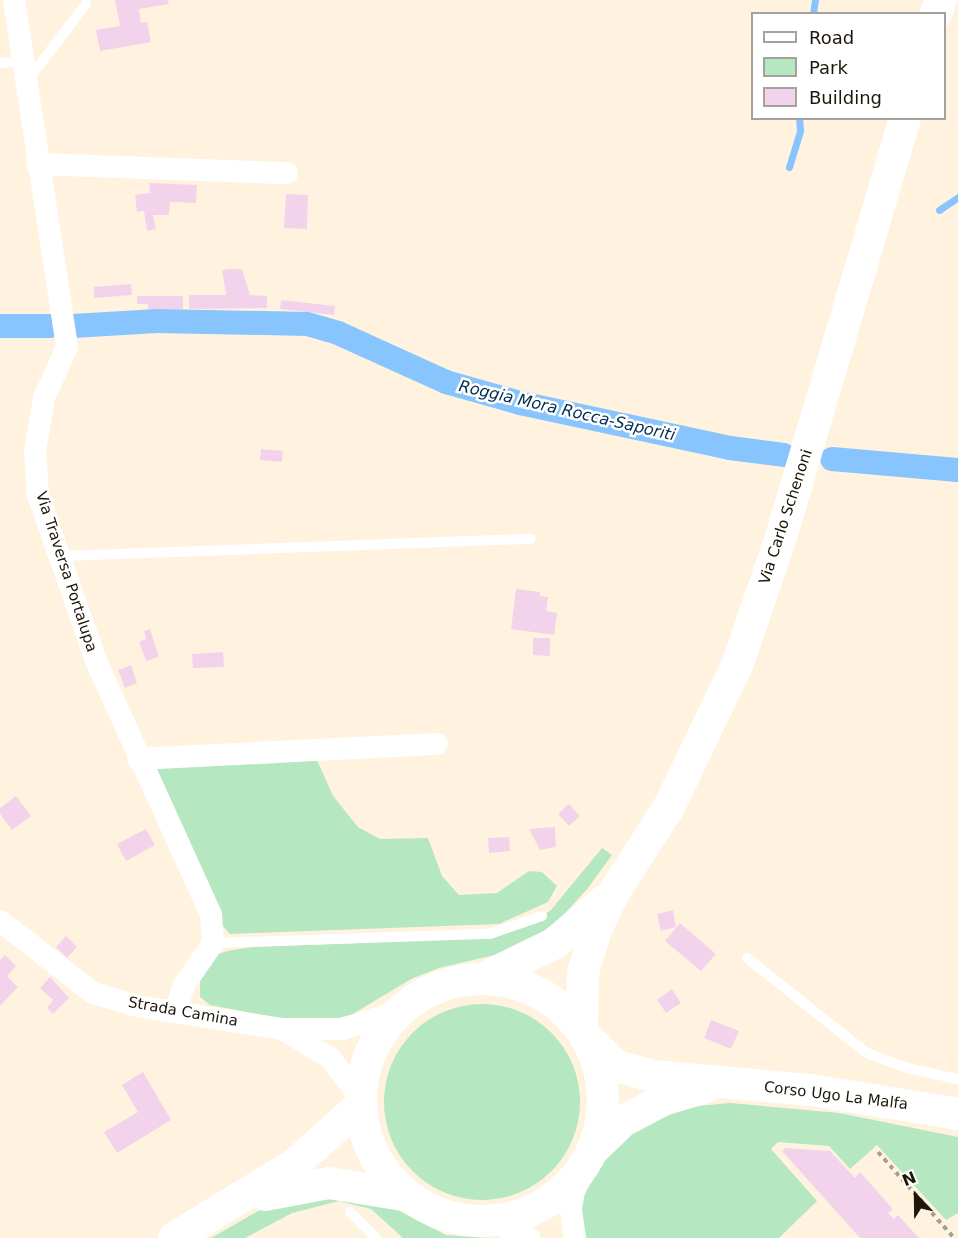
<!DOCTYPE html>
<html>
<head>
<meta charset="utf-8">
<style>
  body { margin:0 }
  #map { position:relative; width:958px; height:1238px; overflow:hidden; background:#fff3df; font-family:"DejaVu Sans",sans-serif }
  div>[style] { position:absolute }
  .green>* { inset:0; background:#b5e7c1 }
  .round { border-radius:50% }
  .stream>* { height:7px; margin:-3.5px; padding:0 3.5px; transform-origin:3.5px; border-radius:3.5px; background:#88c5fe }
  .canal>* { height:24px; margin:-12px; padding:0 12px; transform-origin:12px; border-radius:12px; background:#88c5fe }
  .building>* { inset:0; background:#f3d3ec }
  .path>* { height:4px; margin-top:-2px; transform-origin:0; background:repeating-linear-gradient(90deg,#a99f8e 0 4.5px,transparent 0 9px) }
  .service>* { height:10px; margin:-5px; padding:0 5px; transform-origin:5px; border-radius:5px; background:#fff }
  .minor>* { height:22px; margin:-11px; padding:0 11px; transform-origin:11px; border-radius:11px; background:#fff }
  .secondary>* { height:32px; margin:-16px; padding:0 16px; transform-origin:16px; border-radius:16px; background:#fff }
  .secondary>.ring { margin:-16px; padding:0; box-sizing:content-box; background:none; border:32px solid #fff; border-radius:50% }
  span { translate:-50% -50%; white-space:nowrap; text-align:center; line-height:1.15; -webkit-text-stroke:5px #fff; paint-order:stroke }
  .street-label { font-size:15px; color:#1e170b }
  .water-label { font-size:16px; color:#002e51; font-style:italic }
  .legend { position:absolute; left:751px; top:12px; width:195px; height:108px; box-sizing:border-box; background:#fff; border:2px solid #a5a29d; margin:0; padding:8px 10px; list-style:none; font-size:18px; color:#1e170b }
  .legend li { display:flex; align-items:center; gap:12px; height:30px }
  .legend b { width:30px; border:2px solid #a5a29d }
  .north { position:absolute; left:886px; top:1166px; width:60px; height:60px; -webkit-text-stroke:4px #fff; paint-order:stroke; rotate:338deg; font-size:16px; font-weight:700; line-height:24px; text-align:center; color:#1e170b }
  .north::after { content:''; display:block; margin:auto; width:21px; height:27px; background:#1e170b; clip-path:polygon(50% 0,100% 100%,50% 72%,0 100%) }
</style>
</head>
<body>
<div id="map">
  <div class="green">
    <i style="clip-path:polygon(317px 760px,333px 796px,358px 827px,380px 839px,428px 838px,442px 876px,459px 895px,497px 893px,529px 871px,542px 872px,557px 886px,548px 902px,499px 924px,230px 934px,222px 925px,151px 768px)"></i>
    <i style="clip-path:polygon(602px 848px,612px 855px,588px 888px,558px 921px,535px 939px,507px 952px,439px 968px,411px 979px,351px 1015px,323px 1022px,293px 1021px,210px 1005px,200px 997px,200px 976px,216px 955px,227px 951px,253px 947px,489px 938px,536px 921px,551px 910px)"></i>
    <i class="round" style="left:384px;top:1004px;width:196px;height:196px"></i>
    <i style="clip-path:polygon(730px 1103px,839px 1113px,958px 1137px,958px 1213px,946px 1220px,877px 1145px,850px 1169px,829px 1146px,778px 1142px,771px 1149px,817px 1201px,779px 1238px,582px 1238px,578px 1221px,584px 1196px,608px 1151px,624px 1134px,677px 1108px)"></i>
    <i style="clip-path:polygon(303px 1195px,394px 1208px,446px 1235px,487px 1238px,403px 1238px,371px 1209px,339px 1201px,292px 1213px,245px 1238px,211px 1238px,258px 1211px)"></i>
  </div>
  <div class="stream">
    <i style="left:813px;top:14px;width:14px;rotate:-82deg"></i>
    <i style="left:789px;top:167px;width:38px;rotate:-73deg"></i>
    <i style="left:800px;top:131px;width:13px;rotate:-94deg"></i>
    <i style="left:939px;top:210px;width:23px;rotate:-34deg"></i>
  </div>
  <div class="canal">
    <i style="left:0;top:326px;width:50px"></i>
    <i style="left:73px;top:326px;width:84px;rotate:-3.4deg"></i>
    <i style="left:157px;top:321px;width:150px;rotate:1.1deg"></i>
    <i style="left:307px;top:324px;width:32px;rotate:16deg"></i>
    <i style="left:338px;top:333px;width:119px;rotate:24.4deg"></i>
    <i style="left:446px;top:382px;width:77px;rotate:15.8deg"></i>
    <i style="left:520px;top:403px;width:215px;rotate:12.1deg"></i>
    <i style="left:730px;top:448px;width:54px;rotate:7.4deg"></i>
    <i style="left:832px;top:459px;width:126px;rotate:5deg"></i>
  </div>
  <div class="building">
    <i style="clip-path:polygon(115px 0,168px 0,169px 4px,139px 9px,141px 23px,147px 22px,151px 42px,100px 51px,96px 30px,120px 26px)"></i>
    <i style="clip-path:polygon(149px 183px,197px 185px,196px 203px,170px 202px,169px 215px,153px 215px,156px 229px,147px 231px,144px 211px,137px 212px,135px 195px,150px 193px)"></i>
    <i style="clip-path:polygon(286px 194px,308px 195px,307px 229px,284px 228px)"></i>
    <i style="clip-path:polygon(231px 269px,242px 269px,250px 295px,267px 296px,267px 308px,189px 309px,189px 295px,226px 295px,222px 270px)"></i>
    <i style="clip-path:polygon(131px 284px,132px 295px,94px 298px,94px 287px)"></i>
    <i style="clip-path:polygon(137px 296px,183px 296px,183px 309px,148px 309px,148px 304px,137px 304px)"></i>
    <i style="clip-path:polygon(281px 300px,335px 306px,334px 315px,280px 309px)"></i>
    <i style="clip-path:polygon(261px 449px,283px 451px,282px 462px,260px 460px)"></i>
    <i style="clip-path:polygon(516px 589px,540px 592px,540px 596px,548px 597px,546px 611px,557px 613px,554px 635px,511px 629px)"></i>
    <i style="clip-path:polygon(150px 629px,159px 657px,146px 661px,139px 642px,146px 639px,144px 631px)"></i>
    <i style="clip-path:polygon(533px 638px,550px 638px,550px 656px,533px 655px)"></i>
    <i style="clip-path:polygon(223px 652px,224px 667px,193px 668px,192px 654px)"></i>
    <i style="clip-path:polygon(131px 665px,137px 683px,125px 688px,118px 670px)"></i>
    <i style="clip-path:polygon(16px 796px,31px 816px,12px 830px,0 814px,0 808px)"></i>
    <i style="clip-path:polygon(569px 804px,580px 816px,569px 826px,558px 814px)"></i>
    <i style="clip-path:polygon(555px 827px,556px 847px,540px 850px,529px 829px)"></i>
    <i style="clip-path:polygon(146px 829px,155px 845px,126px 861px,117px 844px)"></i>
    <i style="clip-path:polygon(509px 837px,510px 851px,489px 853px,488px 838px)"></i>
    <i style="clip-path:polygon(673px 910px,676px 927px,661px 931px,657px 914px)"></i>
    <i style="clip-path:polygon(680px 923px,716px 954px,701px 971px,665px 941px)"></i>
    <i style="clip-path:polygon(66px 936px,77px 947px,67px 958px,56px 947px)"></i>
    <i style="clip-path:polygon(5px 955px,16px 966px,7px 976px,18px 987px,0 1006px,0 960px)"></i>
    <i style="clip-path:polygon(50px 977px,69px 998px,53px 1014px,47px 1008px,53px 1000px,40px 988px)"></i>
    <i style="clip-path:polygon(672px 989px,681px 1003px,666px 1013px,657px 1000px)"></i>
    <i style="clip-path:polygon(711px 1020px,739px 1031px,731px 1049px,704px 1038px)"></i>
    <i style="clip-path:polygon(143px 1072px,171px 1120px,117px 1153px,104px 1132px,138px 1112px,122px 1085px)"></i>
    <i style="clip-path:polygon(785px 1148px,830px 1151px,855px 1178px,860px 1172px,893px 1209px,888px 1213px,894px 1219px,898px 1215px,919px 1238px,860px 1238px,782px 1151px)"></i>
  </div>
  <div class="path">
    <i style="left:878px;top:1152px;width:115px;rotate:48.5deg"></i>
  </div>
  <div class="service">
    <i style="left:0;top:63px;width:25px;rotate:-5deg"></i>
    <i style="left:28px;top:80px;width:96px;rotate:-52.7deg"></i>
    <i style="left:62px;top:556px;width:469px;rotate:-2.1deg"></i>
    <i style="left:213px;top:943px;width:277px;rotate:-1.9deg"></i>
    <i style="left:490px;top:934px;width:55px;rotate:-19.1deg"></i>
    <i style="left:747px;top:958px;width:153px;rotate:38.4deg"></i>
    <i style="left:867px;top:1053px;width:43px;rotate:20.6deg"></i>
    <i style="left:907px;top:1068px;width:52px;rotate:12.2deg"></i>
    <i style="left:350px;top:1212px;width:37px;rotate:45deg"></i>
  </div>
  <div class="minor">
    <i style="left:14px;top:0;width:351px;rotate:81.3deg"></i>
    <i style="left:67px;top:347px;width:56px;rotate:114.3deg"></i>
    <i style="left:44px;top:398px;width:54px;rotate:99.6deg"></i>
    <i style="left:35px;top:451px;width:44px;rotate:86.1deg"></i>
    <i style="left:38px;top:495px;width:176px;rotate:70.7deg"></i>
    <i style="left:96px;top:661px;width:278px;rotate:65.6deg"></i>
    <i style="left:211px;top:914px;width:29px;rotate:86deg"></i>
    <i style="left:213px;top:943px;width:51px;rotate:124.6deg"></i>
    <i style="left:184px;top:985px;width:26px;rotate:108deg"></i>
    <i style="left:37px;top:164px;width:250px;rotate:2.1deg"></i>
    <i style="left:138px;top:759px;width:299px;rotate:-2.9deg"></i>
    <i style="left:0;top:921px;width:118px;rotate:37.7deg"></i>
    <i style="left:93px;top:993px;width:46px;rotate:16.5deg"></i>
    <i style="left:137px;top:1006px;width:148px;rotate:9deg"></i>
    <i style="left:283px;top:1029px;width:59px"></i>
    <i style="left:342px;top:1029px;width:62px;rotate:-17deg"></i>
    <i style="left:284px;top:1030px;width:54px;rotate:31.3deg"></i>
    <i style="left:330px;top:1058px;width:47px;rotate:51.9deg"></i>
    <i style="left:495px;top:1222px;width:38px;rotate:25deg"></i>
    <i style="left:575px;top:1238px;width:30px;rotate:-98deg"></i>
    <i style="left:571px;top:1208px;width:34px;rotate:-80deg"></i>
  </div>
  <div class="secondary">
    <i style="left:936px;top:14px;width:15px;rotate:-70deg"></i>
    <i style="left:486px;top:977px;width:77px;rotate:-26.2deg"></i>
    <i style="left:555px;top:943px;width:65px;rotate:-40.6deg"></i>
    <i class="ring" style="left:361px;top:979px;width:210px;height:210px"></i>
    <i style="left:582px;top:1031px;width:58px;rotate:-89deg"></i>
    <i style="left:583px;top:973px;width:45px;rotate:-73.2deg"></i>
    <i style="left:596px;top:930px;width:42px;rotate:-64.7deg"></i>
    <i style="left:614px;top:892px;width:101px;rotate:-57.1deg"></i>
    <i style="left:669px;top:807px;width:160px;rotate:-64.4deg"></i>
    <i style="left:738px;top:663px;width:133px;rotate:-71.2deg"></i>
    <i style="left:781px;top:537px;width:437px;rotate:-73.5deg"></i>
    <i style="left:590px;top:1040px;width:37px;rotate:45deg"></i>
    <i style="left:616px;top:1066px;width:38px;rotate:15deg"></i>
    <i style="left:653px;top:1076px;width:159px;rotate:5.1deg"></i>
    <i style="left:811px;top:1090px;width:149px;rotate:9.3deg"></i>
    <i style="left:594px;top:1149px;width:40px;rotate:-44deg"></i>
    <i style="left:623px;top:1121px;width:45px;rotate:-27.7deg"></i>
    <i style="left:663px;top:1100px;width:45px;rotate:-16.8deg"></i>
    <i style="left:265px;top:1195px;width:65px;rotate:-10.6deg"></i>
    <i style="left:329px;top:1183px;width:75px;rotate:9.2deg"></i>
    <i style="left:174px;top:1238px;width:142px;rotate:-31.4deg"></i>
    <i style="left:295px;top:1164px;width:89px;rotate:-41.8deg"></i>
  </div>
  <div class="street-label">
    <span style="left:786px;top:517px;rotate:-72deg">Via Carlo Schenoni</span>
    <span style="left:66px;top:572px;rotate:72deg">Via Traversa Portalupa</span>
    <span style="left:183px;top:1012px;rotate:10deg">Strada Camina</span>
    <span style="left:836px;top:1096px;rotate:7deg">Corso Ugo La Malfa</span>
  </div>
  <div class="water-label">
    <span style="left:567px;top:411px;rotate:13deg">Roggia Mora Rocca-Saporiti</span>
  </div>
  <ul class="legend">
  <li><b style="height:8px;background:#fff"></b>Road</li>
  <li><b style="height:16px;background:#b5e7c1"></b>Park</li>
  <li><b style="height:16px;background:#f3d3ec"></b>Building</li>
  </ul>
  <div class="north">N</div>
</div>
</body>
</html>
